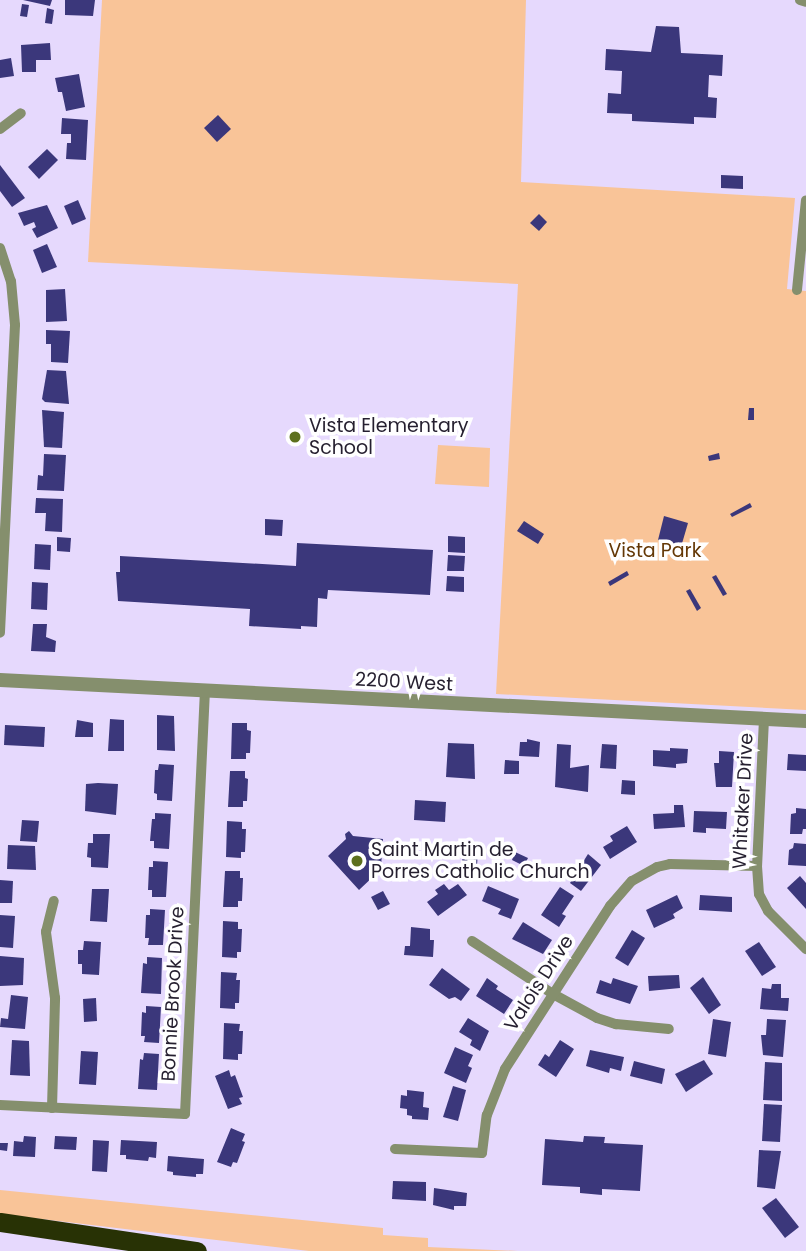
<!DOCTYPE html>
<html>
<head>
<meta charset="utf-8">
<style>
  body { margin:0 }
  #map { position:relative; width:806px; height:1251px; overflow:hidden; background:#e6d9fd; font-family:Poppins,sans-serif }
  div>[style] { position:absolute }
  .green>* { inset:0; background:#f9c498 }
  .building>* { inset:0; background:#3b377b }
  .minor>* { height:10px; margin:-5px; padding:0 5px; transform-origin:5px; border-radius:5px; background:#858f6d }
  .tertiary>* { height:14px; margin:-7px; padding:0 7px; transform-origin:7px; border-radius:7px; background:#858f6d }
  .motorway>* { height:19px; margin:-9.5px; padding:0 9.5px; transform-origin:9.5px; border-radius:9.5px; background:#283205 }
  .dots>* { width:19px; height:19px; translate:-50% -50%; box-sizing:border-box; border:4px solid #fff; border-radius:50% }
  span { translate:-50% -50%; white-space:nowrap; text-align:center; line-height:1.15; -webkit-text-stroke:7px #fff; paint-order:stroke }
  .poi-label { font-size:19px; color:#251f2f }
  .left { translate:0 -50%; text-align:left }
  .park-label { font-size:19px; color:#643806 }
  .street-label { font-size:19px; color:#251f2f }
</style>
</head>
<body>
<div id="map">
  <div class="green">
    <i style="clip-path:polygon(102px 0,526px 0,521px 182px,795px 198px,787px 289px,806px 291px,806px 710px,496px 694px,518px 284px,88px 262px)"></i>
    <i style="clip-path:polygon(438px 445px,490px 448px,489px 487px,435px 484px)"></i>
    <i style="clip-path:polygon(0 1190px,383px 1228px,383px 1235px,428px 1238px,428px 1247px,518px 1251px,309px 1251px,0 1214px)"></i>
  </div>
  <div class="building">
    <i style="clip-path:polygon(23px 0,52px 0,50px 6px)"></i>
    <i style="clip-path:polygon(65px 0,95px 0,93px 16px,65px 15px)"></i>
    <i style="clip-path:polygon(22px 4px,29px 5px,27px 17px,20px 16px)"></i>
    <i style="clip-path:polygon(47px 8px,54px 10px,52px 24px,45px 23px)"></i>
    <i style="clip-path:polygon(656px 26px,679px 27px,681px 53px,723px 55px,722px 76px,709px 75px,708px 97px,717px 98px,716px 118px,694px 117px,694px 124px,632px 121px,632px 114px,607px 113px,608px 93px,621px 94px,622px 71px,605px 70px,606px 49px,651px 52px)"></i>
    <i style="clip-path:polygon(50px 43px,51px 60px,36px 60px,36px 72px,22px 72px,21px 45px)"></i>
    <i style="clip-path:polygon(11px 58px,14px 76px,0 78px,0 60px)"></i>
    <i style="clip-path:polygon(79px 74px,85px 107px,66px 111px,62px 92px,58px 92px,55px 78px)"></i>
    <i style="clip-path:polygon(218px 115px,231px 129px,217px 142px,204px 128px)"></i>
    <i style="clip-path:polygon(62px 118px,88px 120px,86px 160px,66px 159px,67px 143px,71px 143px,71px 134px,61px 134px)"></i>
    <i style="clip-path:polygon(47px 149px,58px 160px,39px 179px,28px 167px)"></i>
    <i style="clip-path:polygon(0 165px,25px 198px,12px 207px,0 191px)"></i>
    <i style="clip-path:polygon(721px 175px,743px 176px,743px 189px,721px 188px)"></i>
    <i style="clip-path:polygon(78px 200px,86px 219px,72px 225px,64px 206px)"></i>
    <i style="clip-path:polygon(47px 205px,58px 228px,37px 238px,32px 229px,36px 227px,34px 222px,24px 226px,18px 213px)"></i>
    <i style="clip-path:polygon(539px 214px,547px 222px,539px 231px,530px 223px)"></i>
    <i style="clip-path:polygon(47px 244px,57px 267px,42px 273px,33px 250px)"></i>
    <i style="clip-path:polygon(65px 289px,67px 321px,46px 322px,46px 290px)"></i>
    <i style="clip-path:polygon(46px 330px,70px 331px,68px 363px,51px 362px,51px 344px,46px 344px)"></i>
    <i style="clip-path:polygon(47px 370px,66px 371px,69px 404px,45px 402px,42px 399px)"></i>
    <i style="clip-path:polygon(749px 408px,754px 408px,754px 420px,748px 420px)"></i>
    <i style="clip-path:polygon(42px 410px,64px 412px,62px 448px,44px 447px)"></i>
    <i style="clip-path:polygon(719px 453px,720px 459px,709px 461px,708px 456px)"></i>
    <i style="clip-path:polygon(44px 454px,66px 455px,64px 491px,37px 490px,38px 475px,43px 476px)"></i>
    <i style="clip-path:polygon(36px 498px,63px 499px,62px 532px,45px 531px,46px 513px,35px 513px)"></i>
    <i style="clip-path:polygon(750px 503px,752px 507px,732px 517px,730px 514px)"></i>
    <i style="clip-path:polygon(664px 516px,688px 523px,681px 547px,658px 540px)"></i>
    <i style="clip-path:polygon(265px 519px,283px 520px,282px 536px,265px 535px)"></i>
    <i style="clip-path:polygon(524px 521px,544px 534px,538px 544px,517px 531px)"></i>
    <i style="clip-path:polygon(448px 536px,465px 537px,465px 553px,448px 552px)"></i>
    <i style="clip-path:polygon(57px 537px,71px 538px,70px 552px,57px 551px)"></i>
    <i style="clip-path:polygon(297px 543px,433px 550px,430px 595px,328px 590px,327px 599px,318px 598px,317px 627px,301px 626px,301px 629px,249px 626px,250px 609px,118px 601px,116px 572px,120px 572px,120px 556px,296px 566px)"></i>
    <i style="clip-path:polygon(35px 544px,51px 545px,50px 570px,34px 569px)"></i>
    <i style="clip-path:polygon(448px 555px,465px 556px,464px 571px,447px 571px)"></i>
    <i style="clip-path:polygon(627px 571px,629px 575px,610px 586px,608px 582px)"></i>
    <i style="clip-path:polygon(716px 575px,727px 594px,723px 596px,712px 577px)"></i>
    <i style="clip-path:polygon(447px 576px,464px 577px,464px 592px,446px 591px)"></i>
    <i style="clip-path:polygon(32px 582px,48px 583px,47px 610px,31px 609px)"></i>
    <i style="clip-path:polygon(690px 589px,701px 608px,697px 611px,686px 591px)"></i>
    <i style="clip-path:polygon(33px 624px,47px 624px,46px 637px,56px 641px,55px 652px,31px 651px)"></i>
    <i style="clip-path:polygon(157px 715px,174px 716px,175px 751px,157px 750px)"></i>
    <i style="clip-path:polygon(110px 719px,124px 720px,124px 751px,108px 751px)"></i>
    <i style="clip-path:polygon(77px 720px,93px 723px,93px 737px,75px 737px)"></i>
    <i style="clip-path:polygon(232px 723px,247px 723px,247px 730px,251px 731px,250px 753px,246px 753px,246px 759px,231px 759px)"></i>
    <i style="clip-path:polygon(5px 725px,45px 727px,44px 747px,4px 745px)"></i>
    <i style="clip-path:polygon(527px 739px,540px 742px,539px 757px,519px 756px,520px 742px,527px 742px)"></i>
    <i style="clip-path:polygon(448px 743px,474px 744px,475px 779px,446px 777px)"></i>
    <i style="clip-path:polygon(557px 744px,571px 745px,570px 768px,589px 765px,588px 792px,555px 787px)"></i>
    <i style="clip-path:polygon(602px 744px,617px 745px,616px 769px,600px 768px)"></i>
    <i style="clip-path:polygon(670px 748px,688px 749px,687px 763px,676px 764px,676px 768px,653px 766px,653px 750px,670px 751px)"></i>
    <i style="clip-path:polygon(719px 751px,734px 752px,732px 787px,716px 787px,714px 763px,719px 763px)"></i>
    <i style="clip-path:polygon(788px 754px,806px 755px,806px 771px,787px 770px)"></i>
    <i style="clip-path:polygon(505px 760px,519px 761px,519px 774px,504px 774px)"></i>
    <i style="clip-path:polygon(159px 764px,174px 765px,172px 801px,157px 800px,157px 794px,154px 793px,155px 770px,158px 770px)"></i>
    <i style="clip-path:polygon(230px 771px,245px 771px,245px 778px,248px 779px,247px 801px,243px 801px,243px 807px,228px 807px)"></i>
    <i style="clip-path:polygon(622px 780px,635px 781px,635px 795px,621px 794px)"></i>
    <i style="clip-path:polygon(98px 783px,118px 784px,116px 815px,85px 811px,86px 784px)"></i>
    <i style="clip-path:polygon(415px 800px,446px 802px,445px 822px,414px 820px)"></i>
    <i style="clip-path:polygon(674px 805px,683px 805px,685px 827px,654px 829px,653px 814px,674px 813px)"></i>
    <i style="clip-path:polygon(796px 808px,806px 809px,806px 829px,803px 829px,802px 834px,790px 834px,791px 814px,796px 813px)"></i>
    <i style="clip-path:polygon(694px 811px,727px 812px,726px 829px,706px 828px,706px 833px,693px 832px)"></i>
    <i style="clip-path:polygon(155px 813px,171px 814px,169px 849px,154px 848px,154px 841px,150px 841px,152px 819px,155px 819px)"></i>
    <i style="clip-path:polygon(22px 820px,39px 821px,37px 842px,20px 841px)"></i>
    <i style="clip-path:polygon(227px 821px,242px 822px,242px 829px,246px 829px,245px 852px,241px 852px,241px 858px,226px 857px)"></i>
    <i style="clip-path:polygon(627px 826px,637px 842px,610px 859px,603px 847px,613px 841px,610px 836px)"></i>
    <i style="clip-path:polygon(349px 831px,353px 836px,383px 839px,381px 867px,384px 873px,377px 873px,359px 890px,328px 856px,346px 839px,345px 834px)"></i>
    <i style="clip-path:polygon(93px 834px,110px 834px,108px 868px,91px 867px,91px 858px,87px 857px,88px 843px,93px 843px)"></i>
    <i style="clip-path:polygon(794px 843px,806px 844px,806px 866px,788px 865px,789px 850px,793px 848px)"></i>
    <i style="clip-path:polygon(8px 845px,35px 846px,36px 870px,7px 869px)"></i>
    <i style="clip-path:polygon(463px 848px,478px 849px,477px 866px,462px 866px)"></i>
    <i style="clip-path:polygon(515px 852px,528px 858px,524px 866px,512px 860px)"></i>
    <i style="clip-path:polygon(588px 854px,601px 865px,581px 891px,570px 883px)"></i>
    <i style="clip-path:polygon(153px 861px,168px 862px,166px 897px,152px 897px,152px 890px,148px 890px,149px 867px,153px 867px)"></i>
    <i style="clip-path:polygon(225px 871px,240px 871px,240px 878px,243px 878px,242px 901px,238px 901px,238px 907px,223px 907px)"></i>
    <i style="clip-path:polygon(800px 876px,806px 883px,806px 909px,787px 888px)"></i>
    <i style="clip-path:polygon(0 880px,13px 881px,12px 903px,0 903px)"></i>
    <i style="clip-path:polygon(444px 884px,449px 890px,458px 884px,467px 895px,438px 916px,427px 902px,438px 894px,435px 890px)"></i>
    <i style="clip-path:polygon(488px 886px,519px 899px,511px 919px,498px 914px,501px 909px,482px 901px)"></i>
    <i style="clip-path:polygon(560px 887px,574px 896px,562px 914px,566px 916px,559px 927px,541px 915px)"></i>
    <i style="clip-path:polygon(92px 889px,109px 889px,107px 922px,90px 921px)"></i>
    <i style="clip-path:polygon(383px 891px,390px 904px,378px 910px,371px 897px)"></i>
    <i style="clip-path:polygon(677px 895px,683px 908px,673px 914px,675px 918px,654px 928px,646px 910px)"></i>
    <i style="clip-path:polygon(700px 895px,732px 897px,732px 912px,699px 910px)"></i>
    <i style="clip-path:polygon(150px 909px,165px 910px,163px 945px,148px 945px,149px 938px,145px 938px,146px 915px,150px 915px)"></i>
    <i style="clip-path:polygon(0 915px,15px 916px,13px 948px,0 947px)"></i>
    <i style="clip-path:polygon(223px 921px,238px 922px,238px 929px,242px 929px,241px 952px,237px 952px,237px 958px,222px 957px)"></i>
    <i style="clip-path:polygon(523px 922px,552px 940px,543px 954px,512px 939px)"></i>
    <i style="clip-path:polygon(411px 927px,430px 929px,430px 940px,434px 940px,433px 957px,404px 955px,405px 946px,410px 946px)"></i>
    <i style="clip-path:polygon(632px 930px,645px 938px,628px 966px,615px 958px)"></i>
    <i style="clip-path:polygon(84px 941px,101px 942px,99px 975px,82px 974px,82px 964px,78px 964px,78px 950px,83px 950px)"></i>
    <i style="clip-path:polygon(759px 942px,776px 967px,762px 976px,745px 951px)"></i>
    <i style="clip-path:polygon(0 956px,24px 958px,23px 985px,0 986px)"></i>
    <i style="clip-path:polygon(147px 957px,162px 958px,161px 994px,141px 993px,143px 963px,147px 964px)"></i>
    <i style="clip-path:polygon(442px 968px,470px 989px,461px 1001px,455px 997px,449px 999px,429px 985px)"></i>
    <i style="clip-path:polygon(221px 972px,237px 973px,236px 980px,240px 980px,239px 1003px,235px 1003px,235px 1009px,220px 1008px)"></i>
    <i style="clip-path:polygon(679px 975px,680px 988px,649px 991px,648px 976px)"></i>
    <i style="clip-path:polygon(703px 977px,721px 1005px,709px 1014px,690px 988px)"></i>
    <i style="clip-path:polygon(487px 978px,498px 986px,496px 989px,513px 1000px,504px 1014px,476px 996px)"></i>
    <i style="clip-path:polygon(613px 978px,638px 986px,630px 1004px,596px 993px,600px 980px,611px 984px)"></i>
    <i style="clip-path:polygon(772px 984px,781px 984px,781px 998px,789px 998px,788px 1011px,760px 1009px,762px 988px,771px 989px)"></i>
    <i style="clip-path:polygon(11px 995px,28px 997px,25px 1029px,0 1027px,1px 1018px,8px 1019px)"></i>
    <i style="clip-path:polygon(96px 998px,97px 1021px,84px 1022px,83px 999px)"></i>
    <i style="clip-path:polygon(146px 1006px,161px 1007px,159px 1043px,144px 1042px,145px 1036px,141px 1036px,142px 1012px,146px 1013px)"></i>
    <i style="clip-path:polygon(468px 1018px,489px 1031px,480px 1051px,470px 1045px,472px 1040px,459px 1032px)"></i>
    <i style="clip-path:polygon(713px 1019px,731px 1022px,726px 1057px,708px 1054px)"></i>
    <i style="clip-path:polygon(767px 1019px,786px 1020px,783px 1057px,763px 1055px,761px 1035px,766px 1035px)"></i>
    <i style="clip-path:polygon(224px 1023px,240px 1024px,239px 1031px,243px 1031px,242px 1054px,238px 1054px,238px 1060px,223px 1059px)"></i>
    <i style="clip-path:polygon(12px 1040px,29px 1041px,30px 1076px,10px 1075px)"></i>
    <i style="clip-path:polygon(560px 1040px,574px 1049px,556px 1077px,538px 1065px,545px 1054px,549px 1057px)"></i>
    <i style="clip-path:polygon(455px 1047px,473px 1055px,468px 1066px,472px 1068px,466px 1083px,444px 1073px)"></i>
    <i style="clip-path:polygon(590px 1050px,624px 1057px,621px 1071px,610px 1068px,609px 1073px,586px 1066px)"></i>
    <i style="clip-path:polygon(81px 1051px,98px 1052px,96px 1085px,79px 1084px)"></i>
    <i style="clip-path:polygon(144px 1053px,159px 1054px,157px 1090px,138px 1089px,140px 1059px,143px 1060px)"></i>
    <i style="clip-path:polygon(704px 1060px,713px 1074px,686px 1092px,675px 1074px)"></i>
    <i style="clip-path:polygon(634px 1061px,665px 1069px,662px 1084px,630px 1076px)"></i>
    <i style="clip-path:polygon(765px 1062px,782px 1063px,782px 1101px,763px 1100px)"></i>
    <i style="clip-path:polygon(229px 1070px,231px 1077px,235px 1075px,243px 1097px,239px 1098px,242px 1104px,228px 1109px,215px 1076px)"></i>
    <i style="clip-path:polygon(453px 1086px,466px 1090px,458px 1121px,443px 1117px)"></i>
    <i style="clip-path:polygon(407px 1090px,424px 1092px,423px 1107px,429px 1108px,428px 1120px,412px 1119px,412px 1116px,407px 1115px,407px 1109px,400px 1108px,401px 1095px,407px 1096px)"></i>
    <i style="clip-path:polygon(764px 1104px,782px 1105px,780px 1142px,762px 1141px)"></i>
    <i style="clip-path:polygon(231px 1128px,245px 1134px,242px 1141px,245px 1142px,237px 1163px,233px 1162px,231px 1167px,217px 1162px)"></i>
    <i style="clip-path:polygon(24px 1136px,36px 1137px,35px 1157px,13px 1156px,14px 1141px,23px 1142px)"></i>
    <i style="clip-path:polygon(55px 1136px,77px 1137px,76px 1150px,54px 1149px)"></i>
    <i style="clip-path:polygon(584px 1136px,605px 1137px,604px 1143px,643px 1145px,640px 1191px,602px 1189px,602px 1195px,580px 1193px,580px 1187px,542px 1185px,545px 1139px,583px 1142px)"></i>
    <i style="clip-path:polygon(93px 1140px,109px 1141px,107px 1172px,92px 1171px)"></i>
    <i style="clip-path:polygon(121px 1140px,157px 1142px,156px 1158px,149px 1157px,148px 1161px,126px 1159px,126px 1155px,120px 1155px)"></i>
    <i style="clip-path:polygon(0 1143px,8px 1143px,7px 1151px,0 1150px)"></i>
    <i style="clip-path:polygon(759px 1150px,781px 1151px,775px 1189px,757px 1187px)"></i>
    <i style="clip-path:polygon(168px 1156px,204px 1159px,203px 1174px,196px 1174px,196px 1177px,173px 1175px,173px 1172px,167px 1171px)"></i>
    <i style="clip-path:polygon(393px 1181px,426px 1182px,426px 1201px,392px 1199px)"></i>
    <i style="clip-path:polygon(434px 1188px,467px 1193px,466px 1206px,454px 1206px,454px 1210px,433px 1205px)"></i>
    <i style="clip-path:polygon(776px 1198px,799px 1227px,785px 1238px,762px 1208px)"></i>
  </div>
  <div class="minor">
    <i style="left:800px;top:0;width:6px;rotate:18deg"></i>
    <i style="left:0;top:129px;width:26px;rotate:-37deg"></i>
    <i style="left:0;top:248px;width:35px;rotate:72deg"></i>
    <i style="left:11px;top:281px;width:44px;rotate:84.8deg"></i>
    <i style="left:15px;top:325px;width:308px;rotate:92.8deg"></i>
    <i style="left:797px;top:290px;width:90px;rotate:-84.3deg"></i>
    <i style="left:764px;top:719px;width:147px;rotate:92.7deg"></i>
    <i style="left:757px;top:866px;width:28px;rotate:86deg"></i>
    <i style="left:759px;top:894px;width:19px;rotate:62deg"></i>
    <i style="left:768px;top:911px;width:54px;rotate:45deg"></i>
    <i style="left:472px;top:941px;width:97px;rotate:33.2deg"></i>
    <i style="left:553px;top:994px;width:50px;rotate:28.6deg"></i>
    <i style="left:597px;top:1018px;width:20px;rotate:18deg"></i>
    <i style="left:616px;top:1024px;width:53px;rotate:5.4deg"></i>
    <i style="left:0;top:1105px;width:185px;rotate:2.8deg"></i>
    <i style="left:185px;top:1114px;width:423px;rotate:-87.3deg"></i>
    <i style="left:52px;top:1108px;width:110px;rotate:-88.4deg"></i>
    <i style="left:55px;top:998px;width:67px;rotate:-97.8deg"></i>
    <i style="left:46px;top:932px;width:32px;rotate:-76deg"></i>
    <i style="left:395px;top:1149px;width:87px;rotate:2.6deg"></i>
    <i style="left:482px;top:1153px;width:38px;rotate:-83deg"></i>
    <i style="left:487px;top:1115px;width:49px;rotate:-68.6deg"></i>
    <i style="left:505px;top:1069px;width:194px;rotate:-57.2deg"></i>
    <i style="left:610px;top:906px;width:33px;rotate:-49deg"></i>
    <i style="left:632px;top:881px;width:29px;rotate:-29deg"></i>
    <i style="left:657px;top:867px;width:13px;rotate:-13deg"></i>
    <i style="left:670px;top:864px;width:87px;rotate:1.3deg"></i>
  </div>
  <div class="tertiary">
    <i style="left:0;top:680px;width:807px;rotate:2.91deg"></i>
  </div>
  <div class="motorway">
    <i style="left:0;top:1222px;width:199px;rotate:8.4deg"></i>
  </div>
  <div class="dots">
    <i style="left:295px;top:437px;background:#5d701e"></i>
    <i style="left:357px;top:861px;background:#5d701e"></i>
  </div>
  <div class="poi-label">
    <span class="left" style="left:309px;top:437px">Vista Elementary<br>School</span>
    <span class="left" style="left:371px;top:861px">Saint Martin de<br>Porres Catholic Church</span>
  </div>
  <div class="park-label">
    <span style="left:655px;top:551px">Vista Park</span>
  </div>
  <div class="street-label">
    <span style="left:404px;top:682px;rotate:3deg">2200 West</span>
    <span style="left:743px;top:801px;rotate:-87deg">Whitaker Drive</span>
    <span style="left:539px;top:983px;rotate:-57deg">Valois Drive</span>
    <span style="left:173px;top:994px;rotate:-87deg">Bonnie Brook Drive</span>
  </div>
</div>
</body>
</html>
